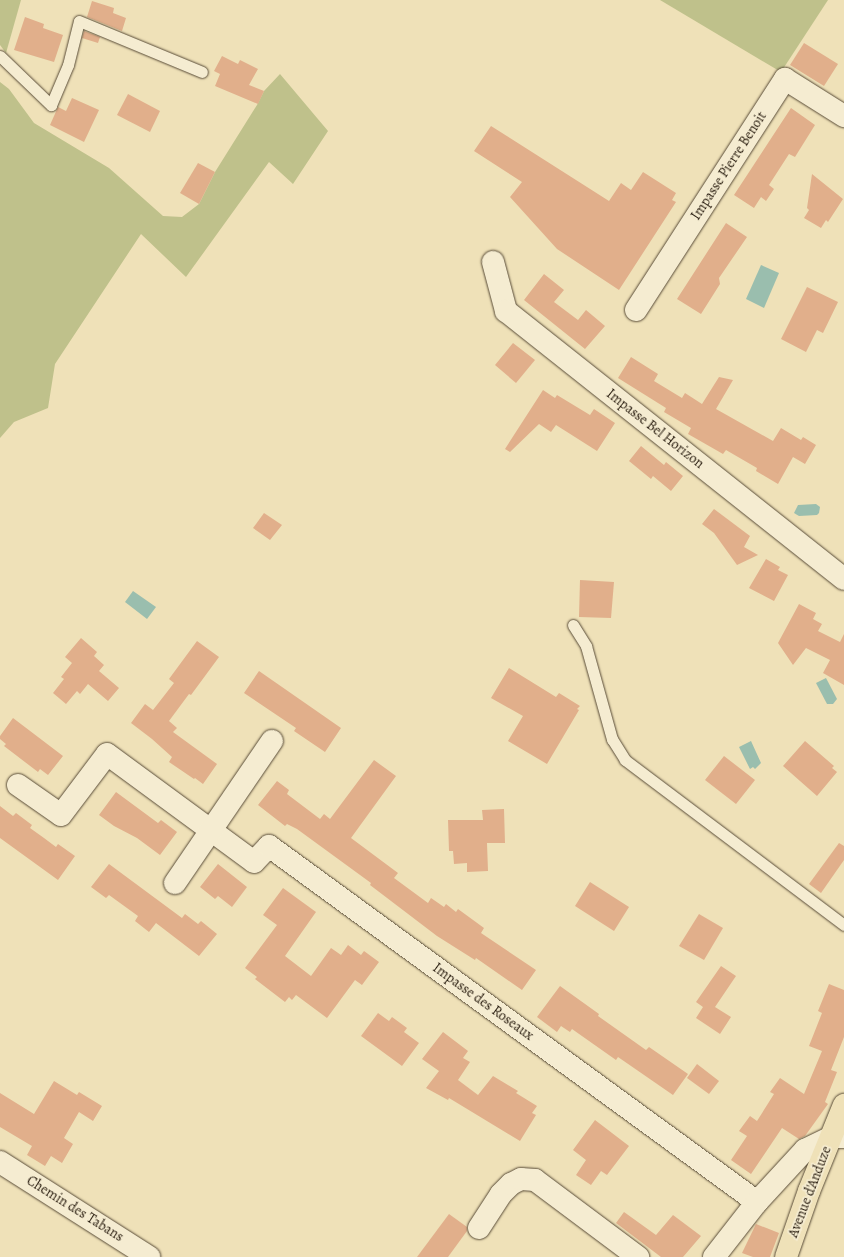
<!DOCTYPE html>
<html>
<head>
<meta charset="utf-8">
<style>
  body { margin:0 }
  #map { position:relative; width:844px; height:1257px; overflow:hidden; background:#efe1b8; font-family:Alegreya,serif }
  div>[style] { position:absolute }
  .green>* { inset:0; background:#bfc18b }
  .water>* { inset:0; background:#9abeae }
  .building>* { inset:0; background:#e1af8b }
  .roads { filter:drop-shadow(0 0 1px #584b37) drop-shadow(0 0 1px #584b37) }
  .lane>* { height:11px; margin:-5.5px; padding:0 5.5px; transform-origin:5.5px; border-radius:5.5px; background:#f5ecd1 }
  .street>* { height:22px; margin:-11px; padding:0 11px; transform-origin:11px; border-radius:11px; background:#f5ecd1 }
  .primary>* { height:22px; margin:-11px; padding:0 11px; transform-origin:11px; border-radius:11px; background:#efe1b8 }
  span { translate:-50% -50%; white-space:nowrap; text-align:center; line-height:1.15; -webkit-text-stroke:3.5px #f5ecd1; paint-order:stroke }
  .street-label { font-size:14px; color:#25190c }
</style>
</head>
<body>
<div id="map">
  <div class="green">
    <i style="clip-path:polygon(0 0,21px 0,6px 53px,0 45px)"></i>
    <i style="clip-path:polygon(660px 0,828px 0,781px 72px)"></i>
    <i style="clip-path:polygon(280px 74px,328px 131px,293px 184px,269px 162px,186px 277px,141px 234px,55px 364px,48px 408px,14px 422px,0 438px,0 82px,9px 89px,34px 123px,109px 168px,163px 216px,182px 217px,199px 204px,215px 172px,257px 105px,264px 91px)"></i>
  </div>
  <div class="water">
    <i style="clip-path:polygon(761px 265px,779px 273px,764px 308px,746px 299px)"></i>
    <i style="clip-path:polygon(816px 504px,820px 507px,819px 513px,817px 515px,799px 516px,794px 513px,798px 505px)"></i>
    <i style="clip-path:polygon(133px 591px,156px 607px,147px 619px,125px 602px)"></i>
    <i style="clip-path:polygon(826px 678px,837px 699px,833px 704px,827px 704px,816px 683px)"></i>
    <i style="clip-path:polygon(751px 741px,761px 763px,755px 769px,753px 767px,750px 769px,739px 747px)"></i>
  </div>
  <div class="building">
    <i style="clip-path:polygon(92px 1px,114px 8px,113px 13px,126px 18px,122px 31px,87px 17px)"></i>
    <i style="clip-path:polygon(25px 17px,44px 24px,43px 28px,63px 35px,54px 62px,14px 50px)"></i>
    <i style="clip-path:polygon(84px 31px,100px 37px,98px 43px,82px 38px)"></i>
    <i style="clip-path:polygon(804px 43px,838px 64px,824px 86px,790px 65px)"></i>
    <i style="clip-path:polygon(222px 56px,238px 64px,240px 60px,258px 69px,249px 85px,264px 91px,258px 104px,215px 86px,220px 74px,214px 71px)"></i>
    <i style="clip-path:polygon(128px 94px,160px 111px,150px 132px,117px 115px)"></i>
    <i style="clip-path:polygon(72px 98px,99px 110px,84px 142px,50px 125px,58px 107px,66px 111px)"></i>
    <i style="clip-path:polygon(791px 108px,815px 125px,795px 157px,789px 154px,769px 185px,774px 189px,766px 201px,761px 197px,754px 208px,734px 195px)"></i>
    <i style="clip-path:polygon(491px 126px,609px 201px,621px 183px,631px 190px,643px 172px,676px 193px,672px 200px,676px 202px,619px 290px,557px 249px,510px 197px,522px 182px,474px 151px)"></i>
    <i style="clip-path:polygon(198px 163px,215px 172px,199px 204px,180px 193px)"></i>
    <i style="clip-path:polygon(812px 174px,843px 199px,828px 222px,826px 220px,821px 228px,804px 218px,809px 210px,807px 208px)"></i>
    <i style="clip-path:polygon(726px 223px,747px 237px,719px 278px,720px 284px,701px 314px,677px 299px)"></i>
    <i style="clip-path:polygon(544px 274px,564px 290px,554px 302px,578px 320px,586px 310px,605px 326px,585px 349px,524px 300px)"></i>
    <i style="clip-path:polygon(807px 287px,838px 302px,823px 333px,817px 330px,806px 352px,781px 339px)"></i>
    <i style="clip-path:polygon(513px 343px,535px 360px,516px 383px,495px 365px)"></i>
    <i style="clip-path:polygon(631px 357px,658px 374px,654px 381px,682px 398px,685px 393px,702px 404px,719px 377px,733px 380px,716px 409px,773px 441px,781px 428px,801px 440px,803px 437px,816px 445px,805px 464px,793px 457px,778px 484px,756px 471px,757px 468px,726px 450px,723px 454px,688px 434px,691px 428px,664px 412px,666px 408px,618px 378px)"></i>
    <i style="clip-path:polygon(543px 390px,555px 398px,557px 395px,590px 415px,594px 409px,615px 423px,597px 451px,556px 425px,551px 432px,539px 424px,510px 452px,505px 449px)"></i>
    <i style="clip-path:polygon(641px 446px,664px 465px,666px 462px,683px 476px,671px 491px,653px 476px,651px 479px,629px 461px)"></i>
    <i style="clip-path:polygon(714px 509px,750px 536px,744px 547px,758px 555px,737px 565px,714px 533px,702px 524px)"></i>
    <i style="clip-path:polygon(264px 513px,282px 525px,270px 540px,253px 528px)"></i>
    <i style="clip-path:polygon(766px 559px,780px 567px,778px 570px,788px 575px,774px 601px,749px 588px)"></i>
    <i style="clip-path:polygon(580px 580px,614px 582px,611px 618px,579px 617px)"></i>
    <i style="clip-path:polygon(799px 604px,816px 613px,813px 619px,822px 624px,818px 631px,840px 642px,844px 634px,844px 685px,823px 673px,830px 660px,806px 648px,793px 665px,778px 643px)"></i>
    <i style="clip-path:polygon(81px 638px,97px 652px,94px 656px,104px 665px,99px 671px,119px 688px,108px 701px,88px 684px,80px 694px,77px 691px,66px 704px,53px 693px,64px 679px,61px 677px,72px 663px,65px 657px)"></i>
    <i style="clip-path:polygon(197px 641px,219px 657px,191px 695px,189px 694px,169px 721px,177px 728px,173px 732px,217px 764px,203px 784px,195px 778px,194px 779px,169px 762px,172px 757px,152px 739px,131px 723px,145px 704px,153px 710px,174px 683px,169px 679px)"></i>
    <i style="clip-path:polygon(509px 668px,556px 697px,559px 693px,580px 706px,577px 709px,579px 710px,547px 764px,508px 741px,523px 716px,491px 698px)"></i>
    <i style="clip-path:polygon(259px 671px,341px 728px,325px 752px,294px 731px,296px 728px,244px 693px)"></i>
    <i style="clip-path:polygon(13px 718px,63px 756px,48px 775px,40px 769px,38px 772px,4px 746px,6px 744px,0 739px,0 736px)"></i>
    <i style="clip-path:polygon(805px 741px,834px 766px,832px 768px,837px 772px,817px 796px,783px 766px)"></i>
    <i style="clip-path:polygon(724px 756px,755px 780px,736px 804px,705px 780px)"></i>
    <i style="clip-path:polygon(374px 760px,396px 776px,351px 838px,398px 873px,394px 878px,428px 903px,431px 898px,444px 907px,446px 904px,456px 912px,458px 909px,484px 928px,481px 933px,536px 970px,522px 990px,476px 958px,475px 960px,437px 936px,370px 885px,371px 883px,297px 829px,287px 824px,285px 826px,258px 805px,277px 781px,289px 790px,287px 794px,320px 819px,324px 814px,330px 819px)"></i>
    <i style="clip-path:polygon(116px 792px,158px 823px,161px 820px,177px 832px,160px 855px,137px 838px,114px 826px,99px 815px)"></i>
    <i style="clip-path:polygon(0 806px,13px 816px,16px 813px,32px 825px,30px 828px,44px 838px,56px 847px,58px 844px,75px 856px,58px 880px,0 838px)"></i>
    <i style="clip-path:polygon(504px 809px,505px 843px,487px 843px,488px 871px,467px 872px,467px 863px,454px 864px,453px 851px,449px 851px,448px 820px,483px 820px,482px 810px)"></i>
    <i style="clip-path:polygon(839px 843px,844px 846px,844px 860px,821px 893px,809px 884px)"></i>
    <i style="clip-path:polygon(109px 864px,182px 918px,185px 914px,198px 924px,201px 921px,217px 934px,199px 956px,156px 923px,149px 932px,135px 921px,138px 916px,109px 895px,106px 898px,91px 887px)"></i>
    <i style="clip-path:polygon(218px 864px,247px 887px,232px 907px,218px 896px,215px 899px,200px 887px)"></i>
    <i style="clip-path:polygon(590px 882px,629px 907px,614px 931px,575px 906px)"></i>
    <i style="clip-path:polygon(283px 888px,316px 912px,285px 956px,311px 976px,331px 948px,341px 955px,348px 945px,361px 955px,364px 951px,379px 962px,362px 985px,355px 980px,327px 1018px,296px 995px,292px 1000px,289px 997px,285px 1002px,255px 979px,257px 977px,245px 968px,277px 925px,263px 915px)"></i>
    <i style="clip-path:polygon(699px 914px,723px 928px,704px 960px,679px 946px)"></i>
    <i style="clip-path:polygon(721px 966px,736px 976px,715px 1007px,731px 1017px,720px 1034px,696px 1018px,703px 1007px,696px 1002px)"></i>
    <i style="clip-path:polygon(829px 984px,844px 990px,844px 1037px,831px 1070px,837px 1072px,825px 1102px,828px 1104px,805px 1136px,799px 1139px,782px 1128px,751px 1174px,731px 1160px,747px 1136px,739px 1131px,750px 1116px,757px 1121px,774px 1094px,770px 1092px,780px 1078px,804px 1094px,822px 1051px,809px 1046px,822px 1013px,818px 1011px)"></i>
    <i style="clip-path:polygon(560px 986px,599px 1014px,598px 1016px,646px 1050px,649px 1047px,688px 1074px,673px 1095px,618px 1057px,616px 1060px,572px 1029px,570px 1032px,561px 1026px,557px 1032px,537px 1017px)"></i>
    <i style="clip-path:polygon(378px 1013px,389px 1021px,392px 1017px,407px 1028px,404px 1032px,419px 1043px,402px 1066px,361px 1036px)"></i>
    <i style="clip-path:polygon(443px 1032px,468px 1051px,463px 1058px,470px 1062px,458px 1080px,478px 1095px,493px 1076px,518px 1091px,516px 1093px,537px 1106px,532px 1113px,536px 1115px,520px 1141px,449px 1098px,448px 1100px,426px 1088px,439px 1071px,422px 1059px)"></i>
    <i style="clip-path:polygon(697px 1064px,719px 1081px,709px 1094px,687px 1078px)"></i>
    <i style="clip-path:polygon(54px 1081px,77px 1095px,79px 1092px,102px 1106px,93px 1121px,79px 1112px,64px 1138px,73px 1144px,62px 1163px,51px 1156px,45px 1166px,27px 1155px,32px 1146px,0 1127px,0 1093px,34px 1114px)"></i>
    <i style="clip-path:polygon(595px 1120px,629px 1146px,607px 1175px,601px 1171px,591px 1185px,576px 1175px,586px 1160px,573px 1150px)"></i>
    <i style="clip-path:polygon(624px 1212px,656px 1235px,673px 1215px,701px 1236px,683px 1257px,661px 1257px,616px 1223px)"></i>
    <i style="clip-path:polygon(449px 1214px,467px 1227px,467px 1231px,448px 1257px,417px 1257px)"></i>
    <i style="clip-path:polygon(756px 1224px,779px 1233px,770px 1257px,753px 1257px,742px 1253px)"></i>
  </div>
  <div class="roads">
    <div class="lane">
      <i style="left:0;top:56px;width:71px;rotate:43.9deg"></i>
      <i style="left:51px;top:105px;width:43px;rotate:-67deg"></i>
      <i style="left:68px;top:65px;width:45px;rotate:-76deg"></i>
      <i style="left:79px;top:21px;width:133px;rotate:22.5deg"></i>
      <i style="left:573px;top:625px;width:25px;rotate:58deg"></i>
      <i style="left:586px;top:646px;width:97px;rotate:74.4deg"></i>
      <i style="left:612px;top:739px;width:25px;rotate:58deg"></i>
      <i style="left:625px;top:760px;width:274px;rotate:37deg"></i>
    </div>
    <div class="street">
      <i style="left:493px;top:262px;width:51px;rotate:75.1deg"></i>
      <i style="left:506px;top:311px;width:431px;rotate:38.4deg"></i>
      <i style="left:636px;top:310px;width:275px;rotate:-57.2deg"></i>
      <i style="left:785px;top:79px;width:70px;rotate:32.1deg"></i>
      <i style="left:18px;top:785px;width:52px;rotate:34.9deg"></i>
      <i style="left:61px;top:815px;width:76px;rotate:-53deg"></i>
      <i style="left:107px;top:754px;width:182px;rotate:36.3deg"></i>
      <i style="left:254px;top:862px;width:22px;rotate:-47deg"></i>
      <i style="left:269px;top:846px;width:604px;rotate:36.11deg"></i>
      <i style="left:175px;top:883px;width:172px;rotate:-55.7deg"></i>
      <i style="left:0;top:1162px;width:177px;rotate:32.5deg"></i>
      <i style="left:479px;top:1228px;width:40px;rotate:-57.1deg"></i>
      <i style="left:501px;top:1194px;width:14px;rotate:-45deg"></i>
      <i style="left:511px;top:1184px;width:11px;rotate:-27deg"></i>
      <i style="left:521px;top:1179px;width:14px;rotate:4deg"></i>
      <i style="left:535px;top:1180px;width:129px;rotate:36.8deg"></i>
      <i style="left:714px;top:1257px;width:70px;rotate:-52deg"></i>
      <i style="left:757px;top:1202px;width:71px;rotate:-47.3deg"></i>
      <i style="left:805px;top:1150px;width:30px;rotate:-26deg"></i>
      <i style="left:832px;top:1137px;width:12px"></i>
    </div>
    <div class="primary">
      <i style="left:786px;top:1257px;width:70px;rotate:-70.8deg"></i>
      <i style="left:809px;top:1191px;width:93px;rotate:-67.9deg"></i>
    </div>
  </div>
  <div class="street-label">
    <span style="left:729px;top:166px;rotate:-57deg">Impasse Pierre Benoit</span>
    <span style="left:655px;top:429px;rotate:38deg">Impasse Bel Horizon</span>
    <span style="left:483px;top:1002px;rotate:36deg">Impasse des Roseaux</span>
    <span style="left:810px;top:1192px;rotate:-69deg">Avenue d'Anduze</span>
    <span style="left:75px;top:1209px;rotate:32deg">Chemin des Tabans</span>
  </div>
</div>
</body>
</html>
